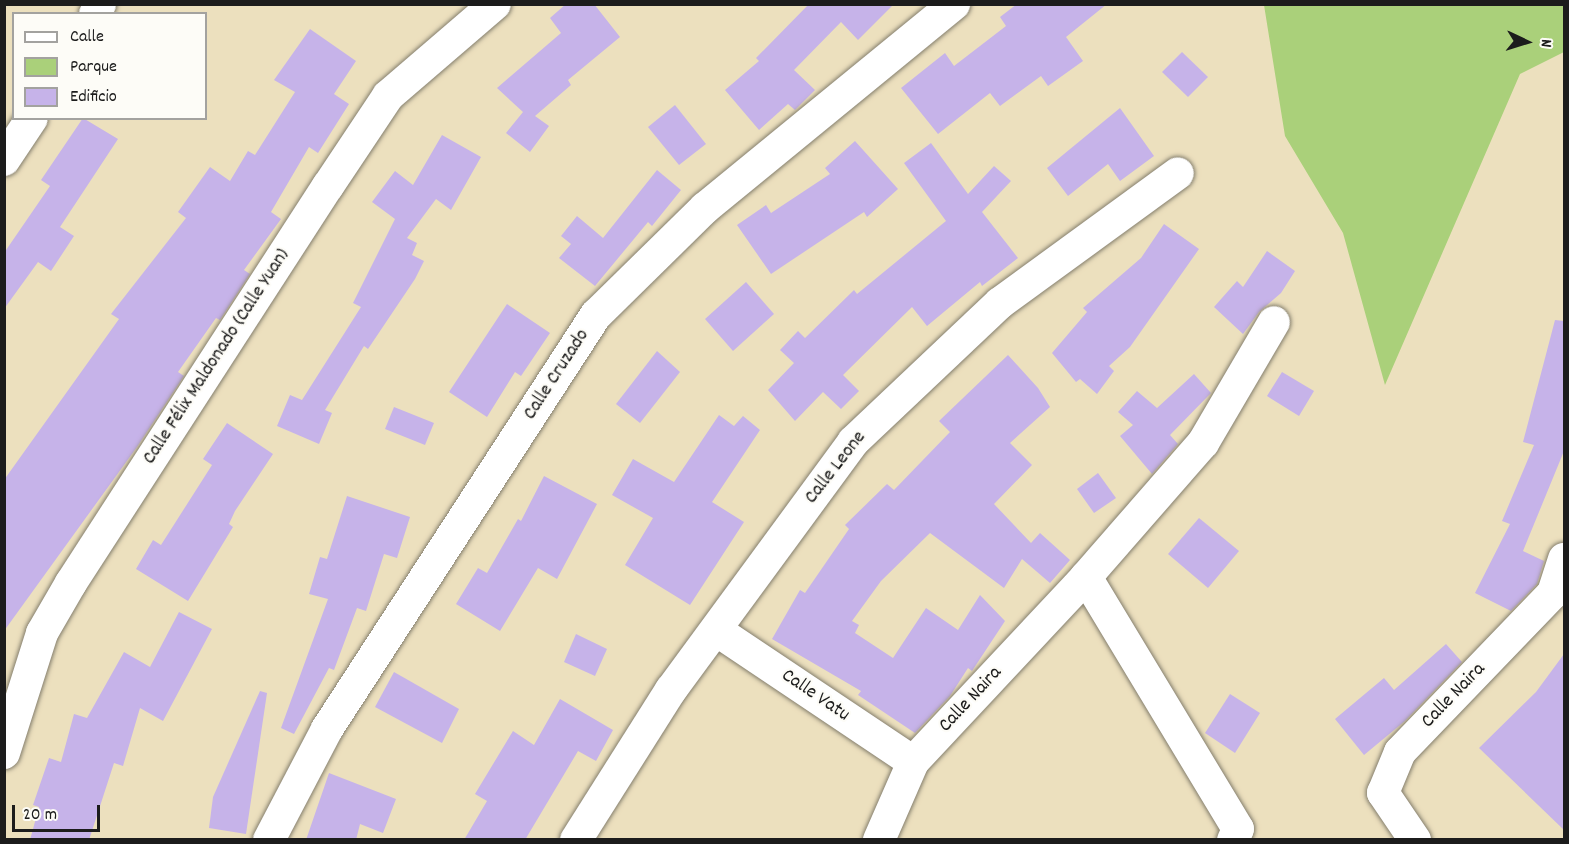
<!DOCTYPE html>
<html>
<head>
<meta charset="utf-8">
<style>
  body { margin:0 }
  #map { position:relative; width:1569px; height:844px; overflow:hidden; background:#ece0be; font-family:Dekko,sans-serif }
  div>[style] { position:absolute }
  .green>* { inset:0; background:#aad07a }
  .building>* { inset:0; background:#c6b3e9 }
  .roads { filter:drop-shadow(0 0 2px #847e6d) drop-shadow(0 0 2px #847e6d) }
  .street>* { height:32px; margin:-16px; padding:0 16px; transform-origin:16px; border-radius:16px; background:#fff }
  span { translate:-50% -50%; white-space:nowrap; text-align:center; line-height:1.15; -webkit-text-stroke:4.5px #fdfcf7; paint-order:stroke }
  .street-label { font-size:20px; color:#1c1c1c }
  .frame { position:absolute; inset:0; border:6px solid #1c1c1c; pointer-events:none }
  .legend { position:absolute; left:12px; top:12px; width:195px; height:108px; box-sizing:border-box; background:#fdfcf7; border:2px solid #a3a29f; margin:0; padding:8px 10px; list-style:none; font-size:18px; color:#1c1c1c }
  .legend li { display:flex; align-items:center; gap:12px; height:30px }
  .legend b { width:30px; border:2px solid #a3a29f }
  .north { position:absolute; left:1497px; top:12px; width:60px; height:60px; -webkit-text-stroke:4px #fdfcf7; paint-order:stroke; rotate:94deg; font-size:16px; font-weight:700; line-height:24px; text-align:center; color:#1c1c1c }
  .north::after { content:''; display:block; margin:auto; width:21px; height:27px; background:#1c1c1c; clip-path:polygon(50% 0,100% 100%,50% 72%,0 100%) }
  .scale { position:absolute; left:12px; top:805px; width:88px; height:27px; box-sizing:border-box; border:3px solid #1c1c1c; border-top:0; padding-left:8px; font-size:18px; line-height:21px; white-space:nowrap; color:#1c1c1c; -webkit-text-stroke:4px #fdfcf7; paint-order:stroke }
</style>
</head>
<body>
<div id="map">
  <div class="green">
    <i style="clip-path:polygon(1264px 5px,1564px 5px,1564px 52px,1520px 74px,1385px 385px,1343px 233px,1285px 136px)"></i>
  </div>
  <div class="building">
    <i style="clip-path:polygon(566px 4px,594px 4px,620px 37px,568px 80px,571px 85px,535px 116px,549px 126px,530px 152px,506px 133px,523px 112px,497px 88px,561px 33px,550px 18px)"></i>
    <i style="clip-path:polygon(809px 4px,894px 4px,858px 40px,841px 22px,794px 70px,815px 90px,795px 110px,788px 104px,759px 130px,725px 90px,759px 61px,756px 58px)"></i>
    <i style="clip-path:polygon(1017px 4px,1107px 4px,1066px 37px,1083px 61px,1048px 86px,1041px 76px,1000px 106px,990px 93px,938px 134px,901px 88px,945px 53px,954px 66px,1006px 26px,1000px 17px)"></i>
    <i style="clip-path:polygon(310px 29px,356px 61px,334px 94px,349px 104px,318px 153px,309px 147px,271px 212px,281px 219px,244px 270px,250px 274px,220px 320px,216px 318px,178px 372px,184px 376px,137px 447px,4px 631px,4px 480px,119px 319px,111px 314px,186px 218px,178px 212px,210px 167px,230px 181px,248px 151px,255px 155px,295px 92px,274px 80px)"></i>
    <i style="clip-path:polygon(1182px 52px,1208px 77px,1188px 97px,1162px 72px)"></i>
    <i style="clip-path:polygon(675px 105px,706px 144px,679px 165px,648px 127px)"></i>
    <i style="clip-path:polygon(1120px 108px,1154px 156px,1120px 181px,1108px 164px,1068px 196px,1047px 168px)"></i>
    <i style="clip-path:polygon(83px 118px,118px 139px,60px 227px,74px 236px,51px 271px,38px 262px,4px 309px,4px 253px,50px 186px,41px 180px)"></i>
    <i style="clip-path:polygon(442px 135px,481px 157px,451px 210px,436px 199px,407px 238px,417px 243px,412px 255px,424px 261px,415px 279px,368px 349px,364px 346px,325px 410px,332px 413px,319px 444px,277px 426px,290px 395px,302px 400px,361px 307px,353px 303px,395px 219px,372px 202px,395px 171px,413px 185px)"></i>
    <i style="clip-path:polygon(855px 141px,898px 189px,867px 217px,864px 212px,771px 274px,737px 225px,766px 205px,771px 213px,830px 174px,825px 168px)"></i>
    <i style="clip-path:polygon(931px 143px,968px 194px,994px 166px,1011px 181px,982px 212px,1018px 258px,982px 286px,980px 282px,927px 326px,912px 307px,843px 375px,859px 391px,841px 409px,823px 392px,795px 421px,768px 390px,794px 363px,780px 350px,798px 331px,805px 338px,854px 290px,857px 294px,946px 221px,904px 163px)"></i>
    <i style="clip-path:polygon(657px 170px,681px 190px,652px 226px,648px 222px,595px 286px,559px 258px,571px 244px,561px 236px,577px 216px,603px 238px)"></i>
    <i style="clip-path:polygon(1164px 224px,1199px 249px,1130px 347px,1109px 366px,1114px 371px,1097px 394px,1080px 379px,1076px 382px,1052px 353px,1087px 312px,1083px 308px,1141px 258px)"></i>
    <i style="clip-path:polygon(1267px 251px,1295px 271px,1281px 293px,1259px 312px,1243px 334px,1214px 307px,1237px 281px,1243px 287px)"></i>
    <i style="clip-path:polygon(746px 282px,774px 314px,733px 351px,705px 319px)"></i>
    <i style="clip-path:polygon(507px 304px,550px 333px,521px 376px,515px 372px,487px 417px,449px 392px)"></i>
    <i style="clip-path:polygon(1555px 320px,1564px 321px,1564px 451px,1523px 551px,1544px 561px,1537px 584px,1511px 611px,1475px 593px,1510px 524px,1502px 521px,1534px 445px,1523px 442px)"></i>
    <i style="clip-path:polygon(657px 351px,680px 372px,640px 423px,616px 404px)"></i>
    <i style="clip-path:polygon(1008px 355px,1038px 388px,1050px 407px,1010px 443px,1032px 465px,994px 504px,1031px 543px,1040px 533px,1070px 560px,1050px 583px,1022px 559px,1004px 588px,930px 533px,881px 581px,852px 621px,859px 625px,855px 633px,893px 658px,926px 608px,958px 630px,980px 595px,1005px 621px,972px 671px,968px 668px,950px 696px,915px 733px,858px 695px,861px 691px,772px 639px,800px 590px,805px 593px,849px 529px,845px 525px,887px 484px,894px 490px,950px 432px,939px 421px)"></i>
    <i style="clip-path:polygon(1282px 372px,1314px 391px,1299px 416px,1267px 396px)"></i>
    <i style="clip-path:polygon(1194px 374px,1211px 393px,1170px 435px,1178px 444px,1152px 474px,1120px 436px,1133px 425px,1118px 412px,1137px 391px,1157px 408px)"></i>
    <i style="clip-path:polygon(394px 407px,434px 423px,425px 445px,385px 429px)"></i>
    <i style="clip-path:polygon(719px 415px,734px 426px,743px 416px,760px 430px,712px 502px,744px 522px,690px 605px,625px 565px,653px 518px,612px 495px,633px 459px,674px 482px)"></i>
    <i style="clip-path:polygon(227px 423px,273px 454px,235px 511px,229px 524px,233px 527px,188px 601px,136px 569px,153px 540px,161px 545px,212px 465px,203px 459px)"></i>
    <i style="clip-path:polygon(1098px 473px,1116px 498px,1094px 513px,1077px 489px)"></i>
    <i style="clip-path:polygon(544px 476px,597px 504px,557px 579px,538px 568px,500px 631px,456px 604px,478px 568px,487px 573px,518px 519px,521px 521px)"></i>
    <i style="clip-path:polygon(347px 496px,410px 517px,397px 558px,384px 554px,366px 611px,357px 608px,334px 670px,329px 668px,294px 734px,281px 728px,328px 599px,309px 594px,320px 557px,327px 559px)"></i>
    <i style="clip-path:polygon(1199px 518px,1239px 551px,1208px 588px,1168px 554px)"></i>
    <i style="clip-path:polygon(179px 612px,212px 629px,163px 721px,140px 708px,123px 766px,114px 763px,89px 840px,30px 840px,39px 807px,33px 805px,49px 758px,61px 762px,74px 714px,87px 718px,124px 652px,150px 667px)"></i>
    <i style="clip-path:polygon(576px 634px,607px 649px,595px 676px,564px 662px)"></i>
    <i style="clip-path:polygon(1446px 644px,1462px 662px,1405px 721px,1364px 755px,1335px 719px,1384px 678px,1394px 690px)"></i>
    <i style="clip-path:polygon(1564px 654px,1564px 830px,1479px 748px,1536px 692px)"></i>
    <i style="clip-path:polygon(394px 672px,459px 709px,442px 743px,375px 707px)"></i>
    <i style="clip-path:polygon(260px 691px,267px 693px,246px 834px,209px 828px,213px 797px)"></i>
    <i style="clip-path:polygon(1230px 694px,1260px 713px,1235px 753px,1205px 733px)"></i>
    <i style="clip-path:polygon(560px 699px,613px 730px,596px 761px,578px 751px,525px 840px,464px 840px,487px 801px,475px 794px,513px 731px,534px 745px)"></i>
    <i style="clip-path:polygon(329px 773px,396px 799px,383px 833px,360px 824px,356px 840px,306px 840px)"></i>
  </div>
  <div class="roads">
    <div class="street">
      <i style="left:95px;top:14px;width:11px;rotate:-63deg"></i>
      <i style="left:4px;top:160px;width:50px;rotate:-56.3deg"></i>
      <i style="left:1086px;top:577px;width:294px;rotate:58.9deg"></i>
      <i style="left:1238px;top:829px;width:12px;rotate:114deg"></i>
      <i style="left:716px;top:630px;width:237px;rotate:33.8deg"></i>
      <i style="left:4px;top:753px;width:126px;rotate:-72.4deg"></i>
      <i style="left:42px;top:633px;width:58px;rotate:-59.9deg"></i>
      <i style="left:71px;top:583px;width:473px;rotate:-57.1deg"></i>
      <i style="left:328px;top:186px;width:108px;rotate:-56.3deg"></i>
      <i style="left:388px;top:96px;width:141px;rotate:-40.7deg"></i>
      <i style="left:269px;top:840px;width:125px;rotate:-62.4deg"></i>
      <i style="left:327px;top:729px;width:494px;rotate:-57deg"></i>
      <i style="left:596px;top:315px;width:153px;rotate:-44.5deg"></i>
      <i style="left:705px;top:208px;width:322px;rotate:-39.3deg"></i>
      <i style="left:576px;top:840px;width:178px;rotate:-57.7deg"></i>
      <i style="left:671px;top:690px;width:308px;rotate:-53.7deg"></i>
      <i style="left:853px;top:442px;width:202px;rotate:-43.4deg"></i>
      <i style="left:1000px;top:303px;width:220px;rotate:-36.1deg"></i>
      <i style="left:879px;top:840px;width:85px;rotate:-66.4deg"></i>
      <i style="left:913px;top:762px;width:253px;rotate:-46.9deg"></i>
      <i style="left:1086px;top:577px;width:178px;rotate:-48.9deg"></i>
      <i style="left:1203px;top:443px;width:140px;rotate:-59.6deg"></i>
      <i style="left:1415px;top:840px;width:57px;rotate:-124.2deg"></i>
      <i style="left:1383px;top:793px;width:44px;rotate:-67.5deg"></i>
      <i style="left:1400px;top:752px;width:221px;rotate:-46.1deg"></i>
      <i style="left:1553px;top:593px;width:36px;rotate:-72deg"></i>
    </div>
  </div>
  <div class="street-label">
    <span style="left:217px;top:357px;rotate:-57deg">Calle Félix Maldonado (Calle Yuan)</span>
    <span style="left:557px;top:375px;rotate:-57deg">Calle Cruzado</span>
    <span style="left:836px;top:468px;rotate:-52deg">Calle Leone</span>
    <span style="left:815px;top:696px;rotate:34deg">Calle Vatu</span>
    <span style="left:1454px;top:696px;rotate:-46deg">Calle Naira</span>
    <span style="left:971px;top:700px;rotate:-47deg">Calle Naira</span>
  </div>
  <div class="frame"></div>
  <ul class="legend">
  <li><b style="height:8px;background:#fff"></b>Calle</li>
  <li><b style="height:16px;background:#aad07a"></b>Parque</li>
  <li><b style="height:16px;background:#c6b3e9"></b>Edificio</li>
  </ul>
  <div class="north">N</div>
  <div class="scale">20 m</div>
</div>
</body>
</html>
